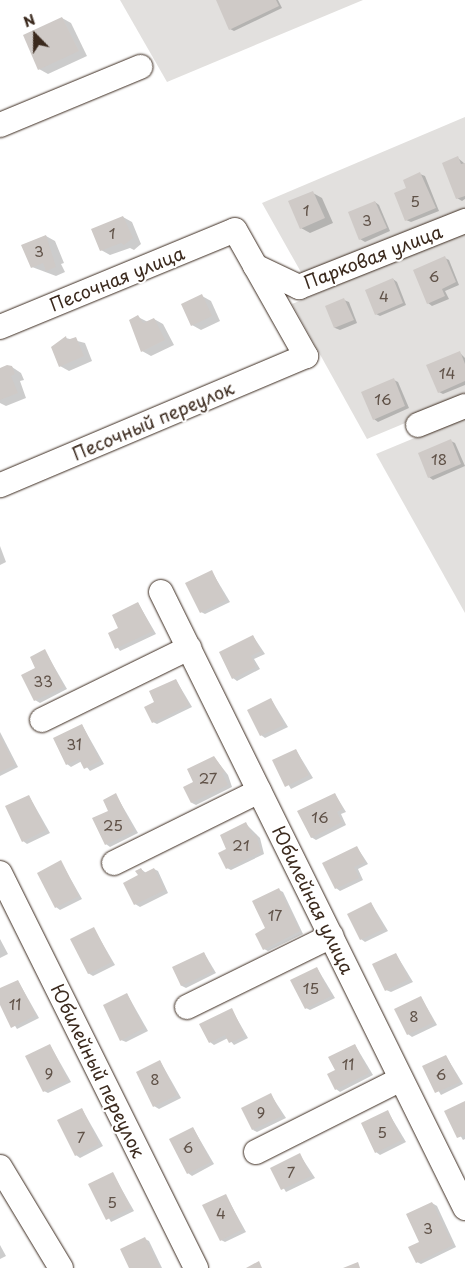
<!DOCTYPE html>
<html>
<head>
<meta charset="utf-8">
<style>
  body { margin:0 }
  #map { position:relative; width:465px; height:1268px; overflow:hidden; background:#fff; font-family:"Playpen Sans",sans-serif }
  div>[style] { position:absolute }
  .green>* { inset:0; background:#e2e0de }
  .shadow>* { inset:0; background:#0003 }
  .building>* { inset:0; background:#cfcac7 }
  .roads { filter:drop-shadow(0 0 1px #3b2a1e) drop-shadow(0 0 1px #3b2a1e) }
  .street>* { height:24px; margin:-12px; padding:0 12px; transform-origin:12px; border-radius:12px; background:#fff }
  span { translate:-50% -50%; white-space:nowrap; text-align:center; line-height:1.15; -webkit-text-stroke:4px #fff; paint-order:stroke }
  .number-label { font-size:15px; color:#605248 }
  .number-label span { -webkit-text-stroke-width:0 }
  .street-label { font-size:18px; color:#3b2a1e }
  .north { position:absolute; left:10px; top:10px; width:50px; height:50px; -webkit-text-stroke:4px #fff; paint-order:stroke; rotate:338deg; font-size:14px; font-weight:700; line-height:20px; text-align:center; color:#3b2a1e }
  .north::after { content:''; display:block; margin:auto; width:18px; height:22px; background:#3b2a1e; clip-path:polygon(50% 0,100% 100%,50% 72%,0 100%) }
</style>
</head>
<body>
<div id="map">
  <div class="green">
    <i style="clip-path:polygon(120px 0,363px 0,167px 82px)"></i>
    <i style="clip-path:polygon(465px 117px,465px 212px,302px 274px,262px 203px)"></i>
    <i style="clip-path:polygon(465px 232px,465px 398px,367px 439px,292px 304px)"></i>
    <i style="clip-path:polygon(465px 417px,465px 613px,376px 454px)"></i>
  </div>
  <div class="shadow">
    <i style="clip-path:polygon(218px 0,278px 0,282px 8px,234px 31px,230px 29px)"></i>
    <i style="clip-path:polygon(62px 18px,71px 23px,87px 56px,48px 74px,39px 69px)"></i>
    <i style="clip-path:polygon(458px 158px,465px 164px,465px 199px,462px 201px,457px 198px)"></i>
    <i style="clip-path:polygon(420px 174px,425px 176px,439px 211px,411px 222px,406px 220px,408px 189px)"></i>
    <i style="clip-path:polygon(313px 193px,322px 198px,333px 223px,310px 233px,301px 228px)"></i>
    <i style="clip-path:polygon(375px 202px,379px 205px,390px 231px,365px 242px,360px 239px)"></i>
    <i style="clip-path:polygon(123px 217px,132px 222px,141px 244px,134px 250px,130px 248px,110px 255px,101px 250px)"></i>
    <i style="clip-path:polygon(46px 236px,55px 241px,64px 263px,61px 264px,65px 272px,56px 276px,32px 267px)"></i>
    <i style="clip-path:polygon(445px 258px,449px 260px,459px 285px,445px 291px,449px 299px,432px 306px,428px 303px)"></i>
    <i style="clip-path:polygon(393px 279px,397px 282px,406px 305px,380px 316px,376px 314px)"></i>
    <i style="clip-path:polygon(202px 296px,211px 301px,220px 321px,201px 330px,192px 325px)"></i>
    <i style="clip-path:polygon(344px 300px,349px 302px,357px 323px,340px 330px,335px 328px,327px 307px)"></i>
    <i style="clip-path:polygon(138px 317px,148px 322px,154px 319px,163px 324px,174px 345px,151px 356px,142px 351px)"></i>
    <i style="clip-path:polygon(66px 338px,85px 343px,92px 361px,69px 371px,60px 366px)"></i>
    <i style="clip-path:polygon(460px 353px,465px 358px,465px 385px,443px 394px,439px 392px)"></i>
    <i style="clip-path:polygon(12px 367px,21px 373px,24px 380px,20px 381px,26px 398px,6px 406px,0 403px,0 369px)"></i>
    <i style="clip-path:polygon(394px 380px,398px 382px,409px 408px,378px 422px,374px 419px)"></i>
    <i style="clip-path:polygon(451px 441px,455px 443px,465px 466px,433px 480px,429px 477px)"></i>
    <i style="clip-path:polygon(0 546px,6px 562px,0 565px)"></i>
    <i style="clip-path:polygon(212px 572px,230px 602px,205px 614px,201px 612px)"></i>
    <i style="clip-path:polygon(138px 603px,156px 634px,120px 651px,109px 634px,120px 629px)"></i>
    <i style="clip-path:polygon(253px 636px,265px 654px,254px 659px,260px 669px,237px 681px,233px 678px)"></i>
    <i style="clip-path:polygon(45px 651px,67px 689px,40px 703px,35px 700px,36px 668px)"></i>
    <i style="clip-path:polygon(176px 680px,192px 707px,157px 724px,153px 722px)"></i>
    <i style="clip-path:polygon(271px 699px,288px 727px,265px 738px,261px 735px)"></i>
    <i style="clip-path:polygon(82px 725px,104px 764px,90px 771px,82px 761px,71px 767px,67px 764px)"></i>
    <i style="clip-path:polygon(0 732px,18px 767px,0 776px)"></i>
    <i style="clip-path:polygon(296px 750px,313px 778px,291px 789px,274px 761px)"></i>
    <i style="clip-path:polygon(214px 757px,228px 775px,232px 787px,196px 805px,192px 803px,195px 783px)"></i>
    <i style="clip-path:polygon(335px 794px,346px 812px,341px 814px,346px 825px,316px 840px,311px 837px)"></i>
    <i style="clip-path:polygon(116px 795px,138px 833px,110px 847px,106px 844px,110px 811px)"></i>
    <i style="clip-path:polygon(29px 796px,50px 833px,27px 844px,23px 841px)"></i>
    <i style="clip-path:polygon(246px 824px,260px 838px,264px 854px,231px 870px,227px 868px,228px 849px)"></i>
    <i style="clip-path:polygon(357px 847px,368px 864px,358px 869px,363px 880px,340px 891px,336px 888px)"></i>
    <i style="clip-path:polygon(61px 862px,82px 899px,60px 910px,56px 907px)"></i>
    <i style="clip-path:polygon(141px 869px,146px 873px,154px 869px,158px 871px,168px 893px,140px 907px,135px 904px)"></i>
    <i style="clip-path:polygon(279px 890px,283px 892px,303px 934px,268px 951px,264px 949px)"></i>
    <i style="clip-path:polygon(371px 903px,388px 931px,365px 942px,361px 939px)"></i>
    <i style="clip-path:polygon(94px 929px,115px 965px,93px 976px,88px 973px)"></i>
    <i style="clip-path:polygon(0 939px,8px 954px,0 958px)"></i>
    <i style="clip-path:polygon(204px 953px,216px 973px,186px 988px,182px 986px,173px 968px)"></i>
    <i style="clip-path:polygon(396px 954px,413px 982px,391px 992px,386px 990px)"></i>
    <i style="clip-path:polygon(317px 968px,335px 998px,310px 1010px,306px 1008px)"></i>
    <i style="clip-path:polygon(18px 981px,39px 1018px,17px 1029px,0 1002px,0 990px)"></i>
    <i style="clip-path:polygon(127px 994px,148px 1031px,126px 1042px,121px 1040px)"></i>
    <i style="clip-path:polygon(421px 997px,437px 1025px,412px 1037px,408px 1034px)"></i>
    <i style="clip-path:polygon(232px 1010px,248px 1038px,234px 1045px,228px 1038px,214px 1045px,210px 1042px)"></i>
    <i style="clip-path:polygon(50px 1045px,71px 1082px,48px 1093px,44px 1091px)"></i>
    <i style="clip-path:polygon(355px 1045px,373px 1075px,340px 1092px,336px 1089px,337px 1071px)"></i>
    <i style="clip-path:polygon(446px 1056px,463px 1084px,441px 1095px,424px 1067px)"></i>
    <i style="clip-path:polygon(160px 1061px,181px 1098px,159px 1109px,154px 1106px)"></i>
    <i style="clip-path:polygon(271px 1095px,286px 1118px,257px 1132px,253px 1130px)"></i>
    <i style="clip-path:polygon(465px 1102px,465px 1139px,463px 1140px,446px 1112px)"></i>
    <i style="clip-path:polygon(82px 1109px,103px 1146px,80px 1158px,76px 1155px)"></i>
    <i style="clip-path:polygon(388px 1112px,406px 1142px,380px 1155px,376px 1152px)"></i>
    <i style="clip-path:polygon(193px 1128px,214px 1164px,192px 1176px,188px 1173px)"></i>
    <i style="clip-path:polygon(300px 1155px,315px 1178px,286px 1192px,272px 1169px)"></i>
    <i style="clip-path:polygon(113px 1174px,134px 1211px,111px 1222px,90px 1185px)"></i>
    <i style="clip-path:polygon(226px 1196px,246px 1232px,225px 1242px,221px 1240px)"></i>
    <i style="clip-path:polygon(432px 1203px,437px 1206px,456px 1247px,421px 1264px,417px 1262px)"></i>
    <i style="clip-path:polygon(145px 1239px,149px 1241px,162px 1268px,131px 1268px)"></i>
    <i style="clip-path:polygon(0 1245px,6px 1256px,0 1259px)"></i>
  </div>
  <div class="building">
    <i style="clip-path:polygon(216px 0,276px 0,279px 6px,229px 30px)"></i>
    <i style="clip-path:polygon(62px 17px,79px 51px,38px 70px,23px 35px)"></i>
    <i style="clip-path:polygon(458px 156px,461px 164px,465px 163px,465px 196px,456px 199px,442px 163px)"></i>
    <i style="clip-path:polygon(420px 172px,436px 208px,405px 221px,394px 193px,406px 188px,403px 180px)"></i>
    <i style="clip-path:polygon(313px 191px,325px 218px,300px 229px,288px 201px)"></i>
    <i style="clip-path:polygon(375px 201px,387px 228px,359px 240px,348px 212px)"></i>
    <i style="clip-path:polygon(123px 216px,133px 238px,124px 245px,121px 243px,100px 251px,91px 229px)"></i>
    <i style="clip-path:polygon(46px 235px,56px 267px,46px 271px,43px 263px,31px 268px,21px 245px)"></i>
    <i style="clip-path:polygon(445px 256px,456px 282px,442px 289px,445px 296px,427px 304px,413px 270px)"></i>
    <i style="clip-path:polygon(393px 278px,403px 303px,375px 315px,365px 290px)"></i>
    <i style="clip-path:polygon(202px 294px,212px 316px,191px 326px,181px 304px)"></i>
    <i style="clip-path:polygon(344px 298px,354px 320px,334px 328px,325px 306px)"></i>
    <i style="clip-path:polygon(138px 315px,143px 323px,154px 318px,165px 340px,141px 352px,129px 320px)"></i>
    <i style="clip-path:polygon(66px 336px,67px 340px,76px 337px,84px 356px,59px 367px,51px 347px)"></i>
    <i style="clip-path:polygon(460px 351px,465px 364px,465px 381px,438px 393px,426px 365px)"></i>
    <i style="clip-path:polygon(7px 365px,12px 366px,15px 374px,11px 376px,18px 393px,0 400px,0 368px)"></i>
    <i style="clip-path:polygon(394px 378px,405px 406px,373px 420px,361px 392px)"></i>
    <i style="clip-path:polygon(451px 439px,461px 464px,428px 478px,418px 453px)"></i>
    <i style="clip-path:polygon(212px 570px,226px 600px,200px 613px,185px 583px)"></i>
    <i style="clip-path:polygon(138px 602px,153px 631px,115px 649px,108px 633px,118px 628px,112px 615px)"></i>
    <i style="clip-path:polygon(253px 635px,261px 651px,251px 656px,256px 667px,232px 679px,219px 652px)"></i>
    <i style="clip-path:polygon(45px 649px,64px 687px,34px 701px,21px 675px,35px 668px,30px 657px)"></i>
    <i style="clip-path:polygon(176px 679px,189px 705px,152px 723px,144px 707px,154px 702px,149px 691px)"></i>
    <i style="clip-path:polygon(271px 698px,284px 725px,260px 736px,247px 710px)"></i>
    <i style="clip-path:polygon(82px 724px,100px 761px,84px 769px,79px 759px,66px 765px,53px 738px)"></i>
    <i style="clip-path:polygon(0 735px,15px 765px,0 772px)"></i>
    <i style="clip-path:polygon(296px 749px,309px 775px,285px 787px,272px 760px)"></i>
    <i style="clip-path:polygon(214px 756px,225px 772px,222px 773px,228px 785px,191px 803px,183px 787px,193px 782px,187px 769px)"></i>
    <i style="clip-path:polygon(116px 793px,134px 831px,105px 845px,92px 818px,108px 811px,103px 800px)"></i>
    <i style="clip-path:polygon(335px 793px,343px 809px,337px 812px,342px 822px,311px 838px,297px 811px)"></i>
    <i style="clip-path:polygon(29px 795px,46px 830px,22px 842px,5px 806px)"></i>
    <i style="clip-path:polygon(246px 822px,253px 836px,256px 834px,261px 852px,226px 869px,218px 853px,226px 849px,220px 835px)"></i>
    <i style="clip-path:polygon(357px 846px,365px 862px,354px 867px,359px 878px,335px 889px,322px 863px)"></i>
    <i style="clip-path:polygon(61px 860px,79px 896px,55px 908px,37px 873px)"></i>
    <i style="clip-path:polygon(141px 868px,144px 873px,154px 868px,165px 890px,134px 905px,123px 883px,138px 875px,135px 871px)"></i>
    <i style="clip-path:polygon(279px 888px,300px 931px,263px 950px,255px 934px,265px 928px,252px 901px)"></i>
    <i style="clip-path:polygon(371px 902px,384px 929px,360px 940px,347px 914px)"></i>
    <i style="clip-path:polygon(94px 927px,112px 962px,88px 974px,70px 939px)"></i>
    <i style="clip-path:polygon(204px 952px,213px 971px,181px 986px,172px 967px)"></i>
    <i style="clip-path:polygon(396px 953px,409px 979px,385px 991px,372px 964px)"></i>
    <i style="clip-path:polygon(317px 967px,331px 996px,305px 1009px,290px 980px)"></i>
    <i style="clip-path:polygon(18px 980px,36px 1015px,11px 1028px,0 1005px,0 988px)"></i>
    <i style="clip-path:polygon(127px 993px,144px 1028px,120px 1041px,103px 1005px)"></i>
    <i style="clip-path:polygon(421px 996px,434px 1022px,407px 1035px,394px 1009px)"></i>
    <i style="clip-path:polygon(232px 1008px,245px 1036px,229px 1043px,225px 1035px,209px 1043px,199px 1024px)"></i>
    <i style="clip-path:polygon(50px 1044px,68px 1080px,43px 1092px,25px 1056px)"></i>
    <i style="clip-path:polygon(355px 1044px,369px 1073px,335px 1090px,327px 1074px,335px 1070px,328px 1057px)"></i>
    <i style="clip-path:polygon(446px 1055px,460px 1082px,435px 1093px,422px 1066px)"></i>
    <i style="clip-path:polygon(160px 1060px,177px 1095px,153px 1107px,136px 1072px)"></i>
    <i style="clip-path:polygon(271px 1093px,282px 1116px,252px 1130px,241px 1108px)"></i>
    <i style="clip-path:polygon(465px 1101px,465px 1135px,457px 1138px,444px 1111px)"></i>
    <i style="clip-path:polygon(82px 1108px,99px 1144px,75px 1156px,57px 1120px)"></i>
    <i style="clip-path:polygon(388px 1110px,402px 1140px,375px 1153px,361px 1123px)"></i>
    <i style="clip-path:polygon(193px 1127px,211px 1162px,187px 1174px,169px 1139px)"></i>
    <i style="clip-path:polygon(300px 1153px,311px 1176px,281px 1190px,270px 1168px)"></i>
    <i style="clip-path:polygon(113px 1172px,131px 1208px,106px 1220px,88px 1184px)"></i>
    <i style="clip-path:polygon(226px 1194px,243px 1229px,220px 1241px,202px 1205px)"></i>
    <i style="clip-path:polygon(432px 1202px,453px 1245px,416px 1263px,408px 1247px,419px 1242px,406px 1214px)"></i>
    <i style="clip-path:polygon(145px 1237px,160px 1268px,129px 1268px,120px 1249px)"></i>
    <i style="clip-path:polygon(259px 1261px,262px 1268px,246px 1268px)"></i>
    <i style="clip-path:polygon(358px 1262px,360px 1268px,343px 1268px)"></i>
  </div>
  <div class="roads">
    <div class="street">
      <i style="left:0;top:125px;width:152px;rotate:-22.5deg"></i>
      <i style="left:255px;top:266px;width:49px;rotate:25.5deg"></i>
      <i style="left:299px;top:287px;width:179px;rotate:-21.7deg"></i>
      <i style="left:0;top:327px;width:254px;rotate:-22.4deg"></i>
      <i style="left:235px;top:230px;width:145px;rotate:60.6deg"></i>
      <i style="left:306px;top:356px;width:332px;rotate:157.1deg"></i>
      <i style="left:418px;top:425px;width:51px;rotate:-22deg"></i>
      <i style="left:161px;top:592px;width:687px;rotate:63.73deg"></i>
      <i style="left:42px;top:720px;width:164px;rotate:-26.1deg"></i>
      <i style="left:114px;top:863px;width:162px;rotate:-26.4deg"></i>
      <i style="left:0;top:873px;width:441px;rotate:63.6deg"></i>
      <i style="left:187px;top:1007px;width:161px;rotate:-26.2deg"></i>
      <i style="left:256px;top:1152px;width:162px;rotate:-26.7deg"></i>
      <i style="left:0;top:1167px;width:118px;rotate:58.9deg"></i>
    </div>
  </div>
  <div class="number-label">
    <span style="left:415px;top:201px">5</span>
    <span style="left:306px;top:210px">1</span>
    <span style="left:367px;top:220px">3</span>
    <span style="left:112px;top:233px">1</span>
    <span style="left:39px;top:251px">3</span>
    <span style="left:434px;top:276px">6</span>
    <span style="left:384px;top:296px">4</span>
    <span style="left:447px;top:373px">14</span>
    <span style="left:383px;top:399px">16</span>
    <span style="left:439px;top:459px">18</span>
    <span style="left:43px;top:681px">33</span>
    <span style="left:74px;top:744px">31</span>
    <span style="left:208px;top:778px">27</span>
    <span style="left:320px;top:817px">16</span>
    <span style="left:113px;top:825px">25</span>
    <span style="left:241px;top:845px">21</span>
    <span style="left:275px;top:915px">17</span>
    <span style="left:311px;top:988px">15</span>
    <span style="left:15px;top:1004px">11</span>
    <span style="left:414px;top:1016px">8</span>
    <span style="left:348px;top:1064px">11</span>
    <span style="left:49px;top:1073px">9</span>
    <span style="left:441px;top:1074px">6</span>
    <span style="left:155px;top:1079px">8</span>
    <span style="left:261px;top:1112px">9</span>
    <span style="left:382px;top:1132px">5</span>
    <span style="left:81px;top:1137px">7</span>
    <span style="left:188px;top:1147px">6</span>
    <span style="left:291px;top:1172px">7</span>
    <span style="left:112px;top:1202px">5</span>
    <span style="left:221px;top:1213px">4</span>
    <span style="left:428px;top:1228px">3</span>
  </div>
  <div class="street-label">
    <span style="left:373px;top:257px;rotate:-21deg">Парковая улица</span>
    <span style="left:117px;top:279px;rotate:-22deg">Песочная улица</span>
    <span style="left:153px;top:421px;rotate:-23deg">Песочный переулок</span>
    <span style="left:313px;top:900px;rotate:64deg">Юбилейная улица</span>
    <span style="left:98px;top:1071px;rotate:64deg">Юбилейный переулок</span>
  </div>
  <div class="north">N</div>
</div>
</body>
</html>
